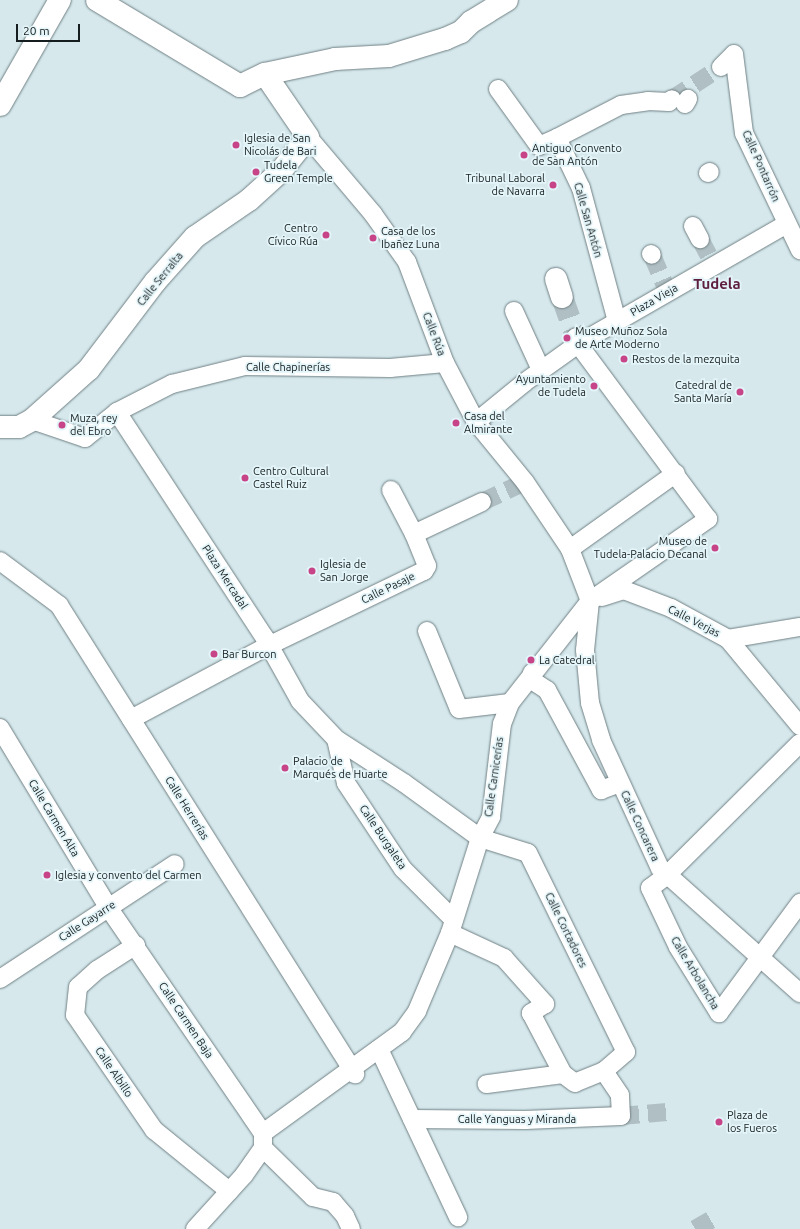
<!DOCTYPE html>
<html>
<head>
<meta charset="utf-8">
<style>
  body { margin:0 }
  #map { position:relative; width:800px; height:1229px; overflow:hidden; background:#d6e8ec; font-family:Ubuntu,sans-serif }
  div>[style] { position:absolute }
  .pedestrian-tunnel>* { height:18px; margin-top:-9px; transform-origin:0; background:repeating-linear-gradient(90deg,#b0bfc3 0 18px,transparent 0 27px) }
  .minor-tunnel>* { height:22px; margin-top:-11px; transform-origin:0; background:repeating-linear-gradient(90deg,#b0bfc3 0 22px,transparent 0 33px) }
  .roads { filter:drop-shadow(0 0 1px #708084) drop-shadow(0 0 1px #708084) }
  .pedestrian>* { height:18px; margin:-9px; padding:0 9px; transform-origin:9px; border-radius:9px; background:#fff }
  .minor>* { height:22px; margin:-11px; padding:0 11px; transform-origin:11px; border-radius:11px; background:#fff }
  .dots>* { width:11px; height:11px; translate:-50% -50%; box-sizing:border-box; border:2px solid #e4f5f9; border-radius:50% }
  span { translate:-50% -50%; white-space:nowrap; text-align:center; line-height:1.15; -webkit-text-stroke:3.5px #e4f5f9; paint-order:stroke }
  .poi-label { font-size:11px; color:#161d1e }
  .left { translate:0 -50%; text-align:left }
  .right { translate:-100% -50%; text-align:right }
  .street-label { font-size:11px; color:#161d1e }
  .district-label { font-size:15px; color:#5e1e3e; font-weight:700 }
  .scale { position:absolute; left:16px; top:24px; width:64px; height:18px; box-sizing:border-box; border:2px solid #161d1e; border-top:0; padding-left:5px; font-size:12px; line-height:14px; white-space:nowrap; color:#161d1e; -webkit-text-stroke:3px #e4f5f9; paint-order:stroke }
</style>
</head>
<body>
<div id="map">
  <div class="pedestrian-tunnel">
    <i style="left:672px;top:99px;width:59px;rotate:-33.1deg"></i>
    <i style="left:700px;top:239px;width:24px;rotate:62deg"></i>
    <i style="left:652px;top:255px;width:36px;rotate:67deg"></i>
    <i style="left:482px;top:502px;width:47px;rotate:-24.9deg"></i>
    <i style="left:621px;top:1116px;width:46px;rotate:-5deg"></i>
    <i style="left:695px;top:1229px;width:24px;rotate:-30deg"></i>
  </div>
  <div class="minor-tunnel">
    <i style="left:562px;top:297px;width:45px;rotate:70.3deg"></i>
  </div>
  <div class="roads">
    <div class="pedestrian">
      <i style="left:734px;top:54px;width:80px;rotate:82.8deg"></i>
      <i style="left:744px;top:133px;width:130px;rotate:64.4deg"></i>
      <i style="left:721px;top:67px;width:18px;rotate:-45deg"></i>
      <i style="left:498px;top:89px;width:70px;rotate:54.3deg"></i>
      <i style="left:539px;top:146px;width:20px;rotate:-24deg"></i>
      <i style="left:557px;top:138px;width:55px;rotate:64.4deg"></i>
      <i style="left:581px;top:188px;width:138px;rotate:74.9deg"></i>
      <i style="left:685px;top:104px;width:6px;rotate:-59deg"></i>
      <i style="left:308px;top:137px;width:101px;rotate:49.8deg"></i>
      <i style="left:373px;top:214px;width:59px;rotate:54.7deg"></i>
      <i style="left:407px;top:262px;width:108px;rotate:69.4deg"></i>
      <i style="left:445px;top:363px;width:67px;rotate:62.3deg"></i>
      <i style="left:476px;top:422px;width:77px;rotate:50.8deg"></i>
      <i style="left:525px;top:482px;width:81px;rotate:56.1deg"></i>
      <i style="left:570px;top:549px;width:56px;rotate:69deg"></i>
      <i style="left:590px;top:601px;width:49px;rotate:95.8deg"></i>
      <i style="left:585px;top:650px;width:53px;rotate:84.6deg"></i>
      <i style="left:590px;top:703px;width:39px;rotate:73deg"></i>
      <i style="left:601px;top:740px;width:141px;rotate:65.3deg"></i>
      <i style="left:660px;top:868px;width:188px;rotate:41.8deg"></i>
      <i style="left:557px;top:138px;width:72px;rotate:-27.3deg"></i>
      <i style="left:621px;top:105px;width:27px;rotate:-8deg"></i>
      <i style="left:648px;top:101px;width:21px;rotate:3deg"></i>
      <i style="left:669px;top:102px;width:4px;rotate:-45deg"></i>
      <i style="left:708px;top:173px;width:2px;rotate:-27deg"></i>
      <i style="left:693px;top:226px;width:15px;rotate:62deg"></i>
      <i style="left:651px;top:254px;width:1px;rotate:45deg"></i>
      <i style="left:514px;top:311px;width:65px;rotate:65.4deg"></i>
      <i style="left:117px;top:412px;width:270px;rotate:56.8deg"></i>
      <i style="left:265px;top:638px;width:72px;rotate:60.9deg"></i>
      <i style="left:300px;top:701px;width:52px;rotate:46.5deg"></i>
      <i style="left:336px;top:739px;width:81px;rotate:32.9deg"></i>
      <i style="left:404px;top:783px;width:94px;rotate:35.9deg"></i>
      <i style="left:480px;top:838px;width:50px;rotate:17.4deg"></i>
      <i style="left:528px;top:853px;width:222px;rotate:63.8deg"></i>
      <i style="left:626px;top:1052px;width:29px;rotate:139deg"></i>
      <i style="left:604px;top:1071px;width:31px;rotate:158deg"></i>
      <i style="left:575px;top:1083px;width:15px;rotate:-143deg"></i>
      <i style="left:563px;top:1074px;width:77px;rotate:172.5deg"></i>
      <i style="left:32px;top:420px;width:56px;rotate:18.8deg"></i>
      <i style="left:85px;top:438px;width:41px;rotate:-39.1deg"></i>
      <i style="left:117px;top:412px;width:62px;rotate:-27deg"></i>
      <i style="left:172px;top:384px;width:75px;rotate:-13.9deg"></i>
      <i style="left:245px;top:366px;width:145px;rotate:0.8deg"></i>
      <i style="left:390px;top:368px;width:55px;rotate:-5.2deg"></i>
      <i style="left:476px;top:422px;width:63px;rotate:-39.2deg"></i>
      <i style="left:525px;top:382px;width:65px;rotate:-35.6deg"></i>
      <i style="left:578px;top:344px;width:241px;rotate:-29.9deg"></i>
      <i style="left:391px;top:490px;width:50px;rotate:62.4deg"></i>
      <i style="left:570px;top:549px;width:130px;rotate:-35.6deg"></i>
      <i style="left:0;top:561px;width:74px;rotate:36.7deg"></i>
      <i style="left:59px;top:605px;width:555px;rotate:57.74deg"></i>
      <i style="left:602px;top:597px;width:23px;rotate:-18deg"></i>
      <i style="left:624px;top:590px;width:50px;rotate:21deg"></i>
      <i style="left:671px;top:608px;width:65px;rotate:28.5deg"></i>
      <i style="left:728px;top:639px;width:73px;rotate:-9.5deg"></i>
      <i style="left:427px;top:631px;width:84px;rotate:67.7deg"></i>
      <i style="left:459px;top:709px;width:51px;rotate:-6.7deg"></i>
      <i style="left:728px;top:639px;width:113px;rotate:50.4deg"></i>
      <i style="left:532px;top:673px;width:8px;rotate:83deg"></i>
      <i style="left:533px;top:681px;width:17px;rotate:33deg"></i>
      <i style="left:547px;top:690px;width:114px;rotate:61.6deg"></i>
      <i style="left:601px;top:790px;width:20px;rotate:-20deg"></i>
      <i style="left:131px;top:719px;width:155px;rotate:-28.1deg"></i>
      <i style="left:268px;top:646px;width:173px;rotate:-25.7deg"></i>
      <i style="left:424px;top:571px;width:6px;rotate:-59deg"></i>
      <i style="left:427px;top:566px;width:35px;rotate:-112deg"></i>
      <i style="left:414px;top:534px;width:75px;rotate:-25.2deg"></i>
      <i style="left:0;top:728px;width:209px;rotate:58.9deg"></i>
      <i style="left:108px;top:907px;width:274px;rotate:55.6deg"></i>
      <i style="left:336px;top:739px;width:45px;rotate:77.2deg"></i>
      <i style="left:346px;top:783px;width:103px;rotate:56.5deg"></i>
      <i style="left:403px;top:869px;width:72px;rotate:45deg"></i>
      <i style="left:800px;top:743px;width:189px;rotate:135.2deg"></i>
      <i style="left:666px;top:876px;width:20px;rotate:143deg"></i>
      <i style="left:650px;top:888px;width:65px;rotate:64.6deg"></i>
      <i style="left:678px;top:947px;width:78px;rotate:58.2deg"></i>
      <i style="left:719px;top:1013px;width:137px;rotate:-53.6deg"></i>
      <i style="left:450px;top:933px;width:60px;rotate:24.8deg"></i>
      <i style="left:504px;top:958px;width:62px;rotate:48.3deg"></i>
      <i style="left:545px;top:1004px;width:17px;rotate:147deg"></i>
      <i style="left:531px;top:1013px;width:69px;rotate:62.3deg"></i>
      <i style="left:136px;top:945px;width:46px;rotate:147.3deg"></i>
      <i style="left:97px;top:970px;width:25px;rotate:138deg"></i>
      <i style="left:78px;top:987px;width:28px;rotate:96deg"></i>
      <i style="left:75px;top:1015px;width:140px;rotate:55.5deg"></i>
      <i style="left:154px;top:1130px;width:97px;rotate:39.1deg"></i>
      <i style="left:0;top:979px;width:209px;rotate:-33.3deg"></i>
      <i style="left:379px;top:1049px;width:186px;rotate:64.8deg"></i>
      <i style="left:412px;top:1119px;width:113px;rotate:0.5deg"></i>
      <i style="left:525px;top:1120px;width:96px;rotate:-2.4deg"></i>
      <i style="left:621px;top:1116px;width:21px;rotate:-93deg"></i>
      <i style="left:620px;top:1095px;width:29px;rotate:-124deg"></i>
      <i style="left:263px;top:1133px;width:172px;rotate:-36deg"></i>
      <i style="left:402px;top:1032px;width:26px;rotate:-54deg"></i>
      <i style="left:417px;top:1011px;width:85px;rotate:-67.1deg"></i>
      <i style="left:450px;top:933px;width:100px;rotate:-72.5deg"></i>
      <i style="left:480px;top:838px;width:24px;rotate:-62deg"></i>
      <i style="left:491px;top:817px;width:94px;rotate:-83.3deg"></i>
      <i style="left:502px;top:724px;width:22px;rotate:-69deg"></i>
      <i style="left:510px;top:703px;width:130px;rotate:-51.9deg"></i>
      <i style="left:590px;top:601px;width:144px;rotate:-34.8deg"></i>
      <i style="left:708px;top:519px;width:218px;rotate:-126.6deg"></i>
      <i style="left:263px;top:1148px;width:70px;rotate:44.4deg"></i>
      <i style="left:313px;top:1197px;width:21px;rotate:14deg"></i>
      <i style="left:333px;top:1202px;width:18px;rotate:49deg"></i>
      <i style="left:345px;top:1216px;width:14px;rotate:65deg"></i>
      <i style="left:195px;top:1229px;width:73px;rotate:-47.8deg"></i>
      <i style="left:244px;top:1175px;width:33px;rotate:-55deg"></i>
      <i style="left:263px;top:1148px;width:11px;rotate:-90deg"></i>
    </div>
    <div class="minor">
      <i style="left:97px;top:0;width:167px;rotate:31deg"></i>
      <i style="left:240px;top:86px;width:28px;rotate:-26deg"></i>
      <i style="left:265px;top:74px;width:72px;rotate:-12.1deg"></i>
      <i style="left:335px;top:59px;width:54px;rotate:-3.2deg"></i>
      <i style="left:389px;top:56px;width:59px;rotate:-16.9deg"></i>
      <i style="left:445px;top:39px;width:17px;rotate:-24deg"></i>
      <i style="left:461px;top:32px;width:14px;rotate:-45deg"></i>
      <i style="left:471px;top:22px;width:42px;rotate:-31.4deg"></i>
      <i style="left:0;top:105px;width:121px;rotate:-60.3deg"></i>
      <i style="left:556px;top:279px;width:19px;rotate:72deg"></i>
      <i style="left:577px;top:339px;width:5px;rotate:79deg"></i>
      <i style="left:0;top:427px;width:19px"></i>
      <i style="left:19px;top:427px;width:15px;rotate:-28deg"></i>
      <i style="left:32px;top:420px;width:76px;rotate:-41.8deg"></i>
      <i style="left:89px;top:369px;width:109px;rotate:-52.8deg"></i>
      <i style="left:155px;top:282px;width:60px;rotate:-48.4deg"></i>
      <i style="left:195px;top:237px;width:65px;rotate:-34.4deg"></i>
      <i style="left:249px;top:200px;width:43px;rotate:-42.2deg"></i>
      <i style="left:281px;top:171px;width:43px;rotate:-51.5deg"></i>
      <i style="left:308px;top:137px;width:76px;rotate:-124.3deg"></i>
    </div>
  </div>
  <div class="dots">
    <i style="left:236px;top:145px;background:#c84488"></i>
    <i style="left:524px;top:155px;background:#c84488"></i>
    <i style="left:256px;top:172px;background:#c84488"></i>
    <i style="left:553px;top:185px;background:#c84488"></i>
    <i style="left:326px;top:235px;background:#c84488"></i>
    <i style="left:373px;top:238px;background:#c84488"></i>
    <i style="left:567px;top:338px;background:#c84488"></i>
    <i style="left:624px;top:359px;background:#c84488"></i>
    <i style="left:594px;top:386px;background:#c84488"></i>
    <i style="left:740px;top:392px;background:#c84488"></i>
    <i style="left:456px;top:423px;background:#c84488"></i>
    <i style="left:62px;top:425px;background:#c84488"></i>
    <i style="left:245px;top:478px;background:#c84488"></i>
    <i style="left:715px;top:548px;background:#c84488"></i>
    <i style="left:312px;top:571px;background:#c84488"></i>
    <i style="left:214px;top:654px;background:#c84488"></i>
    <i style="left:531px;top:660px;background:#c84488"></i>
    <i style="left:285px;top:768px;background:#c84488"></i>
    <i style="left:47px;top:875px;background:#c84488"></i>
    <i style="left:719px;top:1122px;background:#c84488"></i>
  </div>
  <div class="poi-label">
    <span class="left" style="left:244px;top:145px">Iglesia de San<br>Nicolás de Bari</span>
    <span class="left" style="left:532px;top:155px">Antiguo Convento<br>de San Antón</span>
    <span class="left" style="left:264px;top:172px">Tudela<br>Green Temple</span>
    <span class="right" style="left:545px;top:185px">Tribunal Laboral<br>de Navarra</span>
    <span class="right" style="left:318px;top:235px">Centro<br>Cívico Rúa</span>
    <span class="left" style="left:381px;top:238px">Casa de los<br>Ibañez Luna</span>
    <span class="left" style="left:575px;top:338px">Museo Muñoz Sola<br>de Arte Moderno</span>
    <span class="left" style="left:632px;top:359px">Restos de la mezquita</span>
    <span class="right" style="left:586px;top:386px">Ayuntamiento<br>de Tudela</span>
    <span class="right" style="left:732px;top:392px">Catedral de<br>Santa María</span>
    <span class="left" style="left:464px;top:423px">Casa del<br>Almirante</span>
    <span class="left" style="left:70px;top:425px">Muza, rey<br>del Ebro</span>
    <span class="left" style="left:253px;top:478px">Centro Cultural<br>Castel Ruiz</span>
    <span class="right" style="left:707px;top:548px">Museo de<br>Tudela-Palacio Decanal</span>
    <span class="left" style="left:320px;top:571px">Iglesia de<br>San Jorge</span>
    <span class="left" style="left:222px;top:654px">Bar Burcon</span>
    <span class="left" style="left:539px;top:660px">La Catedral</span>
    <span class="left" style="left:293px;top:768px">Palacio de<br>Marqués de Huarte</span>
    <span class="left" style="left:55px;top:875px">Iglesia y convento del Carmen</span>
    <span class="left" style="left:727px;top:1122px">Plaza de<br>los Fueros</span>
  </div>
  <div class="street-label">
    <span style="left:761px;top:166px;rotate:66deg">Calle Pontarrón</span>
    <span style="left:588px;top:220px;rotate:74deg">Calle San Antón</span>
    <span style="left:160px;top:279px;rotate:-51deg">Calle Serralta</span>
    <span style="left:654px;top:300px;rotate:-30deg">Plaza Vieja</span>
    <span style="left:434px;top:334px;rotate:69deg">Calle Rúa</span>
    <span style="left:288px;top:367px">Calle Chapinerías</span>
    <span style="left:225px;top:577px;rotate:57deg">Plaza Mercadal</span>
    <span style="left:388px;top:588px;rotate:-26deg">Calle Pasaje</span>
    <span style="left:694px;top:621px;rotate:27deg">Calle Verjas</span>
    <span style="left:494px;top:777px;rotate:-82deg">Calle Carnicerías</span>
    <span style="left:187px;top:808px;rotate:58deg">Calle Herrerías</span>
    <span style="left:54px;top:818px;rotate:59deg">Calle Carmen Alta</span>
    <span style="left:640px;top:826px;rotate:65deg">Calle Concarera</span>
    <span style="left:383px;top:837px;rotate:56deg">Calle Burgaleta</span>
    <span style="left:87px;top:921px;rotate:-33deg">Calle Gayarre</span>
    <span style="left:566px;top:930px;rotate:64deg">Calle Cortadores</span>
    <span style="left:695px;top:973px;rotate:59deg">Calle Arbolancha</span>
    <span style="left:186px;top:1020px;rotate:56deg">Calle Carmen Baja</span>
    <span style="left:114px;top:1072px;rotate:56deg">Calle Albillo</span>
    <span style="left:517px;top:1119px">Calle Yanguas y Miranda</span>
  </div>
  <div class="district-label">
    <span style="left:717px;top:284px">Tudela</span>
  </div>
  <div class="scale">20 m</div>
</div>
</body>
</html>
